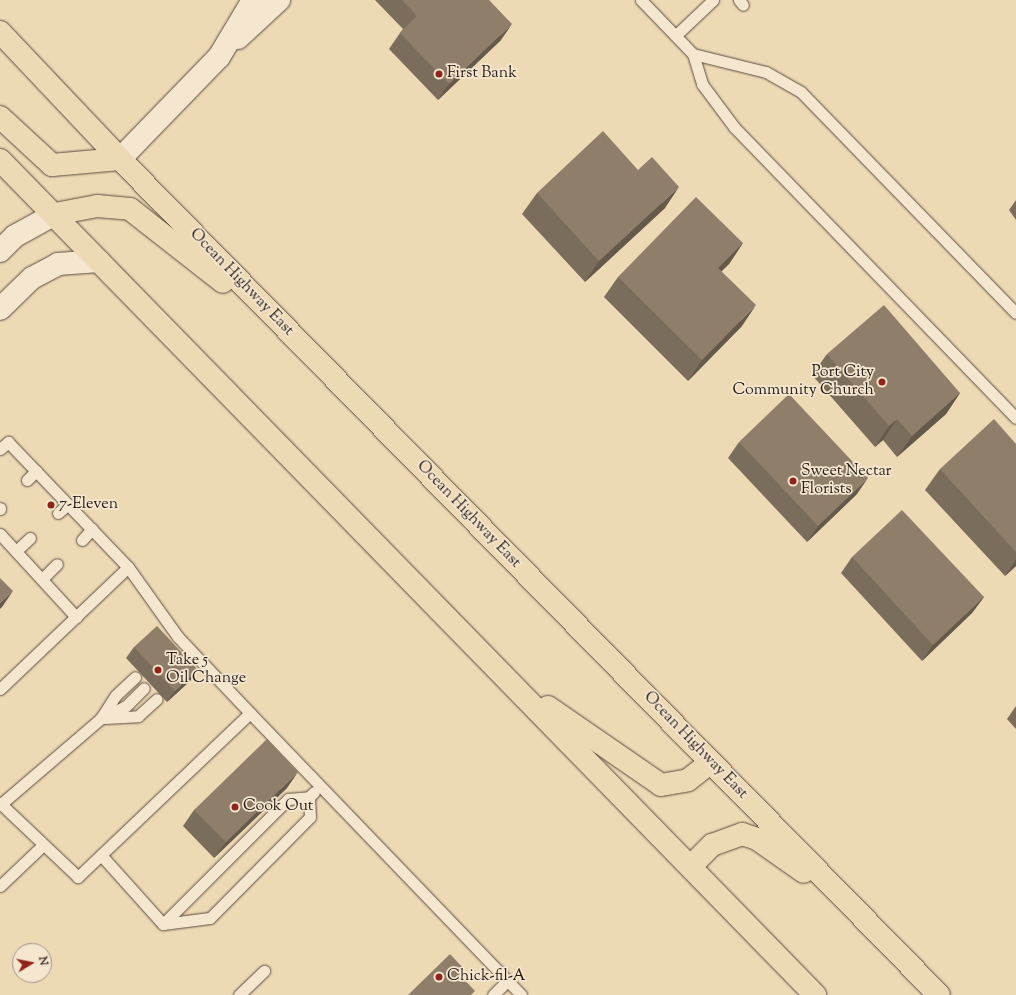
<!DOCTYPE html>
<html>
<head>
<meta charset="utf-8">
<style>
  body { margin:0 }
  #map { position:relative; width:1016px; height:995px; overflow:hidden; background:#eed9b5; font-family:"Sorts Mill Goudy",serif }
  div>[style] { position:absolute }
  .roads { filter:drop-shadow(0 0 1px #5a4c3f) drop-shadow(0 0 1px #5a4c3f) }
  .service>* { height:11px; margin:-5.5px; padding:0 5.5px; transform-origin:5.5px; border-radius:5.5px; background:#f4e6cf }
  .minor>* { height:22px; margin:-11px; padding:0 11px; transform-origin:11px; border-radius:11px; background:#f4e6cf }
  .trunk>* { height:22px; margin:-11px; padding:0 11px; transform-origin:11px; border-radius:11px; background:#eed9b5 }
  .wall>* { inset:0; background:#7b6d5b }
  .shaded-wall>* { inset:0; background:#64594a }
  .building>* { inset:0; background:#8f7f6a }
  .dots>* { width:11px; height:11px; translate:-50% -50%; box-sizing:border-box; border:2px solid #f4e6cf; border-radius:50% }
  span { translate:-50% -50%; white-space:nowrap; text-align:center; line-height:1.15; -webkit-text-stroke:3.5px #f4e6cf; paint-order:stroke }
  .poi-label { font-size:16px; color:#281d18 }
  .left { translate:0 -50%; text-align:left }
  .right { translate:-100% -50%; text-align:right }
  .street-label { font-size:16px; color:#281d18 }
  .north { position:absolute; left:12px; top:943px; width:40px; height:40px; box-sizing:border-box; background:#f4e6cf; border:1px solid #a29686; border-radius:50%; rotate:80deg; font-size:11px; font-weight:700; line-height:16px; text-align:center; color:#281d18 }
  .north::after { content:''; display:block; margin:auto; width:14px; height:18px; background:#8f2418; clip-path:polygon(50% 0,100% 100%,50% 72%,0 100%) }
</style>
</head>
<body>
<div id="map">
  <div class="roads">
    <div class="service">
      <i style="left:641px;top:0;width:75px;rotate:46.1deg"></i>
      <i style="left:693px;top:54px;width:31px;rotate:73deg"></i>
      <i style="left:702px;top:84px;width:54px;rotate:53.3deg"></i>
      <i style="left:734px;top:127px;width:405px;rotate:45.9deg"></i>
      <i style="left:739px;top:0;width:6px;rotate:51deg"></i>
      <i style="left:676px;top:35px;width:51px;rotate:-43.4deg"></i>
      <i style="left:693px;top:54px;width:75px;rotate:13.9deg"></i>
      <i style="left:766px;top:72px;width:40px;rotate:29.7deg"></i>
      <i style="left:801px;top:92px;width:308px;rotate:45.8deg"></i>
      <i style="left:0;top:449px;width:11px;rotate:-41deg"></i>
      <i style="left:8px;top:442px;width:173px;rotate:46.2deg"></i>
      <i style="left:27px;top:480px;width:13px;rotate:-45deg"></i>
      <i style="left:0;top:509px;width:1px;rotate:-90deg"></i>
      <i style="left:58px;top:513px;width:13px;rotate:-42deg"></i>
      <i style="left:0;top:534px;width:113px;rotate:47.5deg"></i>
      <i style="left:82px;top:540px;width:15px;rotate:-48deg"></i>
      <i style="left:16px;top:551px;width:19px;rotate:-43deg"></i>
      <i style="left:42px;top:579px;width:21px;rotate:-45deg"></i>
      <i style="left:0;top:689px;width:177px;rotate:-43.6deg"></i>
      <i style="left:128px;top:567px;width:86px;rotate:54.5deg"></i>
      <i style="left:178px;top:637px;width:105px;rotate:46.5deg"></i>
      <i style="left:250px;top:713px;width:238px;rotate:136.4deg"></i>
      <i style="left:78px;top:877px;width:108px;rotate:-136.5deg"></i>
      <i style="left:250px;top:713px;width:391px;rotate:46.1deg"></i>
      <i style="left:101px;top:718px;width:27px;rotate:-57deg"></i>
      <i style="left:116px;top:695px;width:26px;rotate:-43deg"></i>
      <i style="left:105px;top:718px;width:33px;rotate:-3deg"></i>
      <i style="left:138px;top:716px;width:25px;rotate:-42deg"></i>
      <i style="left:1px;top:804px;width:130px;rotate:-40.6deg"></i>
      <i style="left:100px;top:719px;width:29px;rotate:-27deg"></i>
      <i style="left:126px;top:706px;width:25px;rotate:-45deg"></i>
      <i style="left:101px;top:855px;width:93px;rotate:48.1deg"></i>
      <i style="left:163px;top:924px;width:47px;rotate:-7.3deg"></i>
      <i style="left:210px;top:918px;width:142px;rotate:-45.3deg"></i>
      <i style="left:310px;top:817px;width:20px;rotate:-93deg"></i>
      <i style="left:0;top:886px;width:58px;rotate:-43.6deg"></i>
      <i style="left:163px;top:924px;width:177px;rotate:-45deg"></i>
      <i style="left:288px;top:799px;width:21px;rotate:-5deg"></i>
      <i style="left:309px;top:797px;width:7px;rotate:-45deg"></i>
      <i style="left:239px;top:995px;width:35px;rotate:-44deg"></i>
      <i style="left:493px;top:995px;width:20px;rotate:-45deg"></i>
    </div>
    <div class="minor">
      <i style="left:238px;top:38px;width:56px;rotate:-42.8deg"></i>
      <i style="left:120px;top:159px;width:142px;rotate:-45.9deg"></i>
      <i style="left:219px;top:57px;width:66px;rotate:-59.2deg"></i>
      <i style="left:0;top:251px;width:21px;rotate:-45deg"></i>
      <i style="left:15px;top:236px;width:46px;rotate:-28.8deg"></i>
      <i style="left:0;top:309px;width:45px;rotate:-44.1deg"></i>
      <i style="left:32px;top:278px;width:30px;rotate:-28deg"></i>
      <i style="left:58px;top:264px;width:41px;rotate:-4.2deg"></i>
    </div>
    <div class="trunk">
      <i style="left:0;top:32px;width:175px;rotate:46.6deg"></i>
      <i style="left:120px;top:159px;width:1170px;rotate:45.59deg"></i>
      <i style="left:0;top:117px;width:71px;rotate:42.7deg"></i>
      <i style="left:52px;top:165px;width:68px;rotate:-5deg"></i>
      <i style="left:0;top:160px;width:1167px;rotate:45.69deg"></i>
      <i style="left:55px;top:214px;width:43px;rotate:-10.8deg"></i>
      <i style="left:97px;top:206px;width:33px;rotate:5deg"></i>
      <i style="left:130px;top:209px;width:118px;rotate:38.1deg"></i>
      <i style="left:548px;top:707px;width:137px;rotate:34.6deg"></i>
      <i style="left:661px;top:785px;width:27px;rotate:-10deg"></i>
      <i style="left:688px;top:780px;width:29px;rotate:-38deg"></i>
      <i style="left:691px;top:866px;width:30px;rotate:-45deg"></i>
      <i style="left:712px;top:845px;width:32px;rotate:-20deg"></i>
      <i style="left:742px;top:834px;width:16px;rotate:18deg"></i>
      <i style="left:757px;top:839px;width:57px;rotate:35.1deg"></i>
    </div>
  </div>
  <div class="wall">
    <i style="clip-path:polygon(375px 0,489px 0,501px 40px,438px 100px,389px 49px,400px 33px,403px 29px)"></i>
    <i style="clip-path:polygon(638px 170px,665px 208px,585px 282px,522px 214px,537px 193px)"></i>
    <i style="clip-path:polygon(1016px 200px,1016px 220px,1009px 210px)"></i>
    <i style="clip-path:polygon(743px 243px,729px 264px,721px 271px,742px 326px,688px 381px,604px 297px,618px 277px)"></i>
    <i style="clip-path:polygon(827px 354px,960px 393px,946px 414px,897px 457px,883px 440px,875px 447px,812px 375px)"></i>
    <i style="clip-path:polygon(739px 442px,857px 494px,807px 542px,728px 458px)"></i>
    <i style="clip-path:polygon(1016px 444px,1016px 566px,1005px 576px,925px 490px,940px 469px)"></i>
    <i style="clip-path:polygon(852px 557px,984px 597px,972px 613px,922px 661px,841px 573px)"></i>
    <i style="clip-path:polygon(134px 647px,198px 670px,190px 681px,167px 702px,126px 658px)"></i>
    <i style="clip-path:polygon(1016px 706px,1016px 729px,1007px 719px)"></i>
    <i style="clip-path:polygon(287px 788px,214px 858px,183px 826px,194px 810px)"></i>
  </div>
  <div class="shaded-wall">
    <i style="clip-path:polygon(512px 24px,501px 40px,438px 100px,449px 84px)"></i>
    <i style="clip-path:polygon(679px 187px,665px 208px,585px 282px,599px 261px)"></i>
    <i style="clip-path:polygon(743px 243px,729px 264px,704px 289px,718px 268px)"></i>
    <i style="clip-path:polygon(756px 305px,742px 326px,688px 381px,702px 360px)"></i>
    <i style="clip-path:polygon(960px 393px,946px 414px,897px 457px,912px 436px)"></i>
    <i style="clip-path:polygon(897px 419px,883px 440px,875px 447px,889px 426px)"></i>
    <i style="clip-path:polygon(868px 478px,857px 494px,807px 542px,818px 526px)"></i>
    <i style="clip-path:polygon(1016px 560px,1016px 566px,1005px 576px)"></i>
    <i style="clip-path:polygon(13px 591px,2px 607px,0 609px,0 603px)"></i>
    <i style="clip-path:polygon(984px 597px,972px 613px,922px 661px,933px 645px)"></i>
    <i style="clip-path:polygon(198px 670px,190px 681px,167px 702px,175px 691px)"></i>
    <i style="clip-path:polygon(298px 772px,287px 788px,214px 858px,226px 842px)"></i>
  </div>
  <div class="building">
    <i style="clip-path:polygon(402px 0,489px 0,512px 24px,449px 84px,400px 33px,417px 16px)"></i>
    <i style="clip-path:polygon(603px 131px,638px 170px,652px 157px,679px 187px,599px 261px,537px 193px)"></i>
    <i style="clip-path:polygon(696px 197px,743px 243px,718px 268px,756px 305px,702px 360px,618px 277px)"></i>
    <i style="clip-path:polygon(884px 305px,960px 393px,912px 436px,897px 419px,889px 426px,827px 354px)"></i>
    <i style="clip-path:polygon(789px 394px,868px 478px,818px 526px,739px 442px)"></i>
    <i style="clip-path:polygon(994px 419px,1016px 444px,1016px 552px,940px 469px)"></i>
    <i style="clip-path:polygon(902px 510px,984px 597px,933px 645px,852px 557px)"></i>
    <i style="clip-path:polygon(0 578px,13px 591px,0 603px)"></i>
    <i style="clip-path:polygon(157px 626px,198px 670px,175px 691px,134px 647px)"></i>
    <i style="clip-path:polygon(267px 739px,298px 772px,226px 842px,194px 810px)"></i>
    <i style="clip-path:polygon(450px 954px,464px 969px,459px 974px,475px 991px,471px 995px,408px 995px)"></i>
  </div>
  <div class="dots">
    <i style="left:439px;top:74px;background:#8f2418"></i>
    <i style="left:882px;top:382px;background:#8f2418"></i>
    <i style="left:793px;top:481px;background:#8f2418"></i>
    <i style="left:51px;top:505px;background:#8f2418"></i>
    <i style="left:158px;top:670px;background:#8f2418"></i>
    <i style="left:235px;top:807px;background:#8f2418"></i>
    <i style="left:439px;top:977px;background:#8f2418"></i>
  </div>
  <div class="poi-label">
    <span class="left" style="left:447px;top:74px">First Bank</span>
    <span class="right" style="left:874px;top:382px">Port City<br>Community Church</span>
    <span class="left" style="left:801px;top:481px">Sweet Nectar<br>Florists</span>
    <span class="left" style="left:59px;top:505px">7-Eleven</span>
    <span class="left" style="left:166px;top:670px">Take 5<br>Oil Change</span>
    <span class="left" style="left:243px;top:807px">Cook Out</span>
    <span class="left" style="left:447px;top:977px">Chick-fil-A</span>
  </div>
  <div class="street-label">
    <span style="left:241px;top:283px;rotate:46deg">Ocean Highway East</span>
    <span style="left:468px;top:515px;rotate:46deg">Ocean Highway East</span>
    <span style="left:695px;top:746px;rotate:46deg">Ocean Highway East</span>
  </div>
  <div class="north">N</div>
</div>
</body>
</html>
